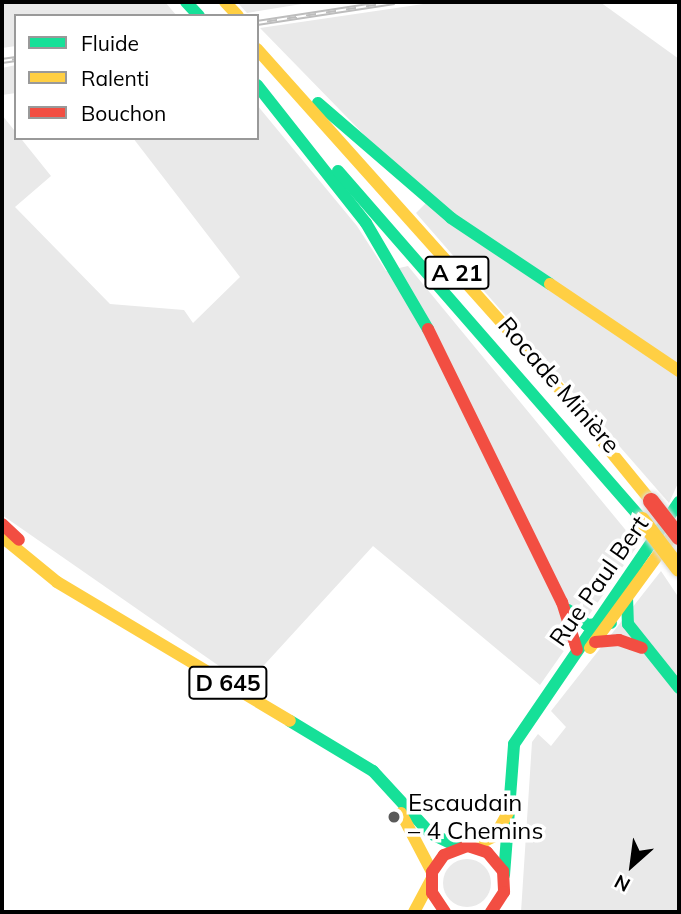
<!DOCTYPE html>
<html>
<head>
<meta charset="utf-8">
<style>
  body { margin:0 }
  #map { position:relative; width:681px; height:914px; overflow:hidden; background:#fff; font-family:Mulish,sans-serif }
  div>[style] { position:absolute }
  .green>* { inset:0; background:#e9e9e9 }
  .round { border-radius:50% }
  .fast>* { height:12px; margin:-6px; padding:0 6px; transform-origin:6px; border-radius:6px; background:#16e098 }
  .slow>* { height:12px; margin:-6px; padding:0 6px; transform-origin:6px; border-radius:6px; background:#ffcf43 }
  .jam>* { height:12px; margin:-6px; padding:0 6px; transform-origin:6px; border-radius:6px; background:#f24e42 }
  .rail>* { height:6px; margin-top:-3px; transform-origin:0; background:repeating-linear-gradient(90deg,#fff 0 10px,#bdbdbd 0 20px); box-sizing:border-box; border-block:2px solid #bdbdbd }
  .bridges { filter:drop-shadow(0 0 2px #dbdbdb) drop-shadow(0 0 2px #dbdbdb) }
  .slow-bridge>* { height:16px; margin:-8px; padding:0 8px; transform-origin:8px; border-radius:8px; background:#ffcf43 }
  .jam-bridge>* { height:16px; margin:-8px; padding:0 8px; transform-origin:8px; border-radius:8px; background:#f24e42 }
  .dots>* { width:19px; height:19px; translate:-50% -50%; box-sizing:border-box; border:4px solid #fff; border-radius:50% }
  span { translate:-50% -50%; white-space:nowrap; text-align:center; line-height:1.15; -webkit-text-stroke:7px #fff; paint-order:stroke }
  .shield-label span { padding:2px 5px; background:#fff; border:2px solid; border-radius:5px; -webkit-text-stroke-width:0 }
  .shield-label { font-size:23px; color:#000; font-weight:700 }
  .street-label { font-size:24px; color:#000 }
  .poi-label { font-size:24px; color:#000 }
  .left { translate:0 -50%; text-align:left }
  .frame { position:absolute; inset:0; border:4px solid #000; pointer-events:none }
  .legend { position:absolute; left:14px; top:14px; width:245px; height:126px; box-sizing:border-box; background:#fff; border:2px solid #999; margin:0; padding:9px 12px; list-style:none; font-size:21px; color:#000 }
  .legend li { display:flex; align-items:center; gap:14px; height:35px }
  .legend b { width:35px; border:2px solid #999 }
  .north { position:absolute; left:597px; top:830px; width:70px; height:70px; -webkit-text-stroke:5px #fff; paint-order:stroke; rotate:208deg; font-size:19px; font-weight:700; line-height:28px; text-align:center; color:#000 }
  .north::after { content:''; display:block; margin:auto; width:24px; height:32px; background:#000; clip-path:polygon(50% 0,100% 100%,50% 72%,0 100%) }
</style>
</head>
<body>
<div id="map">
  <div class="green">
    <i style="clip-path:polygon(2px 2px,165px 2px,177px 16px,16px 16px,16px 46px,2px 48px)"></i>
    <i style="clip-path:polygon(237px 2px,314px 2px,247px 13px)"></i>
    <i style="clip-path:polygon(437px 2px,600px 2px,679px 59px,679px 481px,669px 503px,416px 213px,433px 196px,378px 149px,260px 28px)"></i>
    <i style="clip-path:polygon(16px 65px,16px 93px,2px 95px,2px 68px)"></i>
    <i style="clip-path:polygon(257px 105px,357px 226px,386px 271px,408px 266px,638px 545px,540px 685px,373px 546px,255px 675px,222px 668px,2px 515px,2px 115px,51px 176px,15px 207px,110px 304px,184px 310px,193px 323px,240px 277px,133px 138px,257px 138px)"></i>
    <i style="clip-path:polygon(661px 571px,679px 598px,679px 912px,521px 912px,532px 742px,538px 734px,551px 746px,566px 727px,551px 711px)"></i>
    <i class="round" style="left:443px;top:859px;width:48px;height:48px"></i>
  </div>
  <div class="fast">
    <i style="left:186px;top:2px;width:19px;rotate:47deg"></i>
    <i style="left:257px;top:85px;width:176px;rotate:51.7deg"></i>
    <i style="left:366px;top:223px;width:123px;rotate:59.7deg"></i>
    <i style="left:318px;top:103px;width:176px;rotate:40.8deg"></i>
    <i style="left:451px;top:218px;width:119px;rotate:33.7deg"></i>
    <i style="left:338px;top:171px;width:463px;rotate:48.9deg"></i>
    <i style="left:637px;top:568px;width:31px;rotate:109deg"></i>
    <i style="left:627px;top:597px;width:27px;rotate:88deg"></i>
    <i style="left:628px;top:624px;width:82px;rotate:51.4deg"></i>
    <i style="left:568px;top:610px;width:24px;rotate:38deg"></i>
    <i style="left:587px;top:625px;width:24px;rotate:-5deg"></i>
    <i style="left:290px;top:721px;width:97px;rotate:31.1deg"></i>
    <i style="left:373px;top:771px;width:84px;rotate:47.4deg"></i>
    <i style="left:430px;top:833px;width:32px;rotate:26deg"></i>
    <i style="left:504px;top:875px;width:131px;rotate:-85.6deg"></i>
    <i style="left:514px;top:744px;width:293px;rotate:-55.7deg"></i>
  </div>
  <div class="slow">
    <i style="left:225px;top:2px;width:19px;rotate:47deg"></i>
    <i style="left:257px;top:49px;width:438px;rotate:48.2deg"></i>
    <i style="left:549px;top:376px;width:161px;rotate:50.8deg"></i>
    <i style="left:550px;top:284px;width:156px;rotate:34deg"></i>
    <i style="left:2px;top:537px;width:71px;rotate:39.3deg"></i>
    <i style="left:57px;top:582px;width:271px;rotate:30.8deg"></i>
    <i style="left:590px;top:648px;width:151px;rotate:-53.9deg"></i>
    <i style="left:401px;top:813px;width:67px;rotate:62.3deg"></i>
    <i style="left:472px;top:847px;width:25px;rotate:-26deg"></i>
    <i style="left:495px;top:836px;width:29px;rotate:-61deg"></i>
    <i style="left:414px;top:912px;width:36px;rotate:-62deg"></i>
  </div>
  <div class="jam">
    <i style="left:428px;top:329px;width:304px;rotate:63.9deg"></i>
    <i style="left:562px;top:602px;width:50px;rotate:72.6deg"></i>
    <i style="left:2px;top:524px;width:23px;rotate:43deg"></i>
    <i style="left:595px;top:642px;width:24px;rotate:-5deg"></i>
    <i style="left:619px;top:640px;width:24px;rotate:19deg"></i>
    <i style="left:445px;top:912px;width:23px;rotate:-124deg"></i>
    <i style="left:432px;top:893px;width:21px;rotate:-90deg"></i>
    <i style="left:432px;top:872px;width:21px;rotate:-55deg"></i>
    <i style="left:444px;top:855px;width:26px;rotate:-21deg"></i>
    <i style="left:468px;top:846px;width:20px;rotate:18deg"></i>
    <i style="left:487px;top:852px;width:25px;rotate:50deg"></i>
    <i style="left:503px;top:871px;width:21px;rotate:87deg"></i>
    <i style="left:504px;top:892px;width:24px;rotate:123deg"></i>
  </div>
  <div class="rail">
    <i style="left:257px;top:23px;width:139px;rotate:-8.7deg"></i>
    <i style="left:2px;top:61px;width:14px;rotate:-8deg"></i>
  </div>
  <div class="bridges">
    <div class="slow-bridge">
      <i style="left:642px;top:520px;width:61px;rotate:52.9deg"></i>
    </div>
    <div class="jam-bridge">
      <i style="left:651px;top:501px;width:46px;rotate:52.1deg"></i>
    </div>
  </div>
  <div class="dots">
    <i style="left:394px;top:817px;background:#595959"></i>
  </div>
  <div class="shield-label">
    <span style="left:457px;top:273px">A 21</span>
    <span style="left:228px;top:683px">D 645</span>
  </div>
  <div class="street-label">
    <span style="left:559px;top:385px;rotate:49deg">Rocade Minière</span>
    <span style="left:599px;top:581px;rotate:-55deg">Rue Paul Bert</span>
  </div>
  <div class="poi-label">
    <span class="left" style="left:408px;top:817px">Escaudain<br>– 4 Chemins</span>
  </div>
  <div class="frame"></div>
  <ul class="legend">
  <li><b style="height:9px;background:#16e098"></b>Fluide</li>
  <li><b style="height:9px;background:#ffcf43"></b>Ralenti</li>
  <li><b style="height:9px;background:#f24e42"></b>Bouchon</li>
  </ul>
  <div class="north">N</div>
</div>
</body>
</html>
